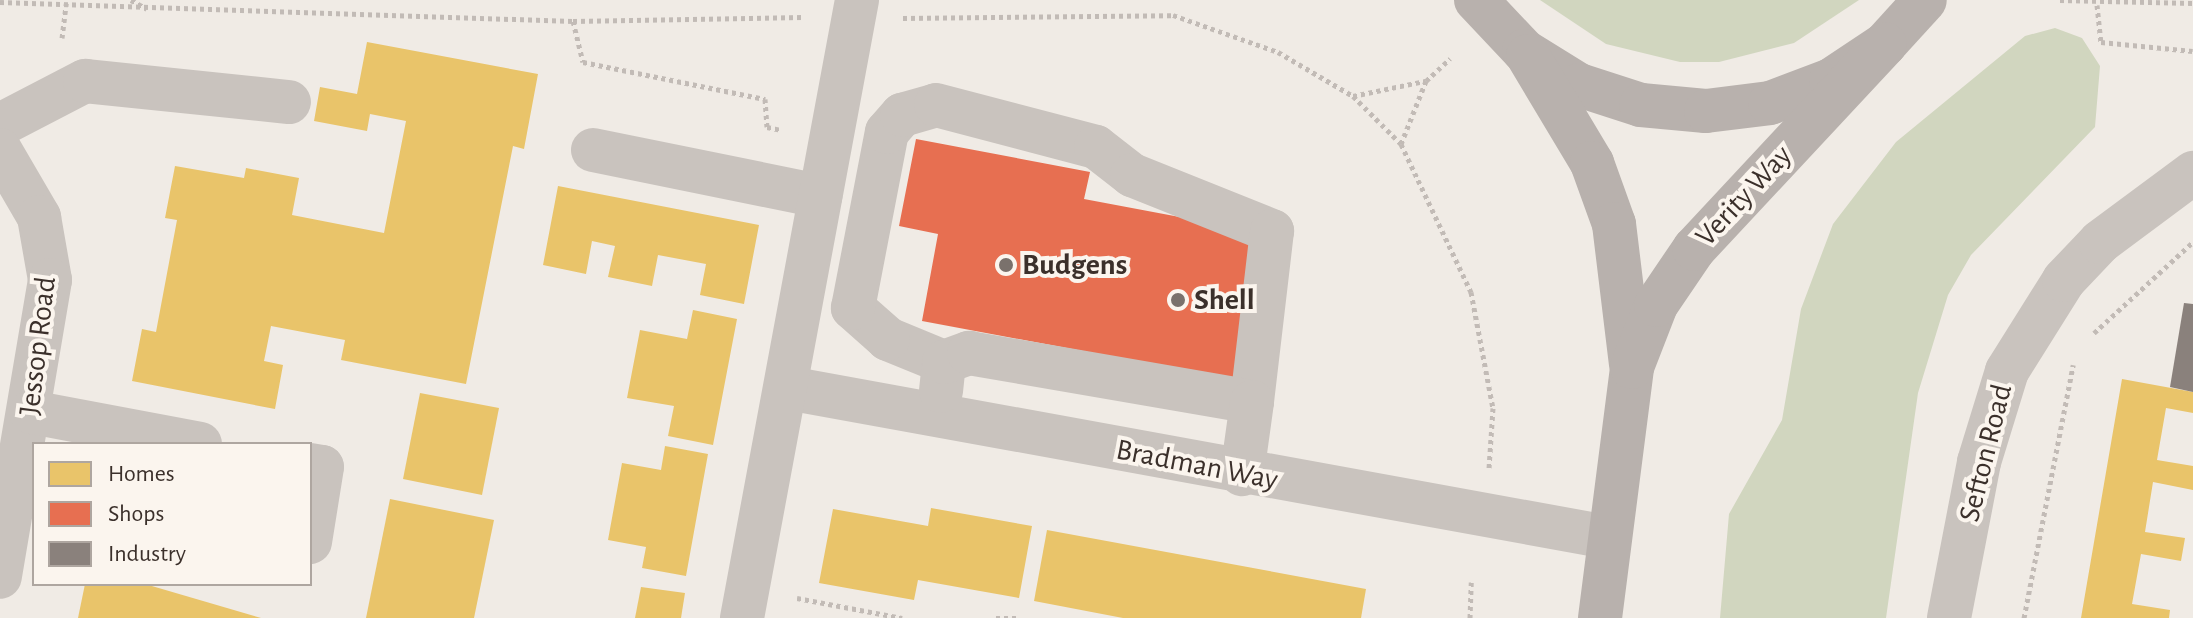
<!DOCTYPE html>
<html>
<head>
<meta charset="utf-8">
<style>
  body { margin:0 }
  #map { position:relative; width:2193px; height:618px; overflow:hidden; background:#f0ebe5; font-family:"Alegreya Sans",sans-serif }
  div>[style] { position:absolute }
  .green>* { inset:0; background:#d1d6bf }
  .homes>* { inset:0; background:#e9c46a }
  .shops>* { inset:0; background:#e76f51 }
  .industry>* { inset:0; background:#8a817c }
  .path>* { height:5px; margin-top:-2.5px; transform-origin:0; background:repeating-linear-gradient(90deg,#c2bbb6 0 4px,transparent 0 8px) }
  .minor>* { height:44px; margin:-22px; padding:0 22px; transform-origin:22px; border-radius:22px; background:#c9c3be }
  .major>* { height:44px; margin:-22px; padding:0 22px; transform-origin:22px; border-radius:22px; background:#b8b1ad }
  .dots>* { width:22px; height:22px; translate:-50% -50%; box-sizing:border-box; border:4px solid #fbf5ee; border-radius:50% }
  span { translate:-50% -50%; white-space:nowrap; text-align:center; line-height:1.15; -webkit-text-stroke:8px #fbf5ee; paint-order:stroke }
  .street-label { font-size:30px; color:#3b302b }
  .poi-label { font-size:30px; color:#3b302b; font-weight:700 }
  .left { translate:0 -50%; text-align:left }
  .legend { position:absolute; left:32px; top:442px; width:280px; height:144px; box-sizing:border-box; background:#fbf5ee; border:2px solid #aea6a0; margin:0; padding:10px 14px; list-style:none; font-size:24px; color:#3b302b }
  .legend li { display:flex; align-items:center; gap:16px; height:40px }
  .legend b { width:40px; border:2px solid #aea6a0 }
</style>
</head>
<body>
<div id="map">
  <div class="green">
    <i style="clip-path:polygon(1540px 0,1859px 0,1794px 43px,1719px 62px,1680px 62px,1606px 44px)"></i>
    <i style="clip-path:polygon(2055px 28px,2082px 38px,2100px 66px,2095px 127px,1971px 255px,1948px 295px,1918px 393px,1886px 618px,1720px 618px,1729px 514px,1782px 420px,1801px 309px,1833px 224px,1896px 142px,2025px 36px)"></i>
  </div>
  <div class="homes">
    <i style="clip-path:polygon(367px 42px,538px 74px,524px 149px,513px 146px,466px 384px,341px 360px,345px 340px,271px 326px,264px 361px,283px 365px,275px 409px,132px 381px,142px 329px,156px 332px,177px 220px,165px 218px,175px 166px,244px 178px,246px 168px,299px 178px,292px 215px,384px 233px,406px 121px,370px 114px,367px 131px,314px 121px,320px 87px,357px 94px)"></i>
    <i style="clip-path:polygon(558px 186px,759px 225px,744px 304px,700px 295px,706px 264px,658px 255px,652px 286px,608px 277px,615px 246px,592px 241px,586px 274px,543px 265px)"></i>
    <i style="clip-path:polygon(693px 310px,737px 319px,713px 445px,668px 436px,674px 406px,627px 398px,640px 330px,687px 339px)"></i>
    <i style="clip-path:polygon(2122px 379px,2193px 392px,2193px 413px,2166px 408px,2157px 460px,2193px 466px,2193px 490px,2153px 482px,2145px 532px,2185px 538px,2181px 561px,2141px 554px,2132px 604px,2170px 610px,2169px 618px,2081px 618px)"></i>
    <i style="clip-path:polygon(420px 393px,499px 408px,482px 495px,403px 479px)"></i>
    <i style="clip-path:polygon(665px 446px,708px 454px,686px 576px,642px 568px,646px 547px,608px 540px,622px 463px,661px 470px)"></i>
    <i style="clip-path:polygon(390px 499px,494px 520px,474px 618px,366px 618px)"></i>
    <i style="clip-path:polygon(931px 508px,1032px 526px,1019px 598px,918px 580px,914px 600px,819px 583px,833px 509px,928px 526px)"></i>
    <i style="clip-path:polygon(1047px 530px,1366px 589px,1361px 618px,1123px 618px,1034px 601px)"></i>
    <i style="clip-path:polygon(85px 584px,145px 584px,261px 618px,78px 618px)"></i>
    <i style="clip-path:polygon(641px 587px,685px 593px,681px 618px,635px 618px)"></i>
  </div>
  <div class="shops">
    <i style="clip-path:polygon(916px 139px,1090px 172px,1084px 199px,1270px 234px,1243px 381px,922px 321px,938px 234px,899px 226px)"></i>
  </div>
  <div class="industry">
    <i style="clip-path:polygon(2184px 303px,2193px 304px,2193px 392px,2170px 387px)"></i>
  </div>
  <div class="path">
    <i style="left:131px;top:0;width:18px;rotate:29deg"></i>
    <i style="left:2060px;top:0;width:133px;rotate:1.3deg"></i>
    <i style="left:0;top:2px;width:573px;rotate:1.9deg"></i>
    <i style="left:573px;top:21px;width:230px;rotate:-1deg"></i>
    <i style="left:2097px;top:5px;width:37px;rotate:84deg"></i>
    <i style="left:2101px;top:42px;width:92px;rotate:5.6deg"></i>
    <i style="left:903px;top:18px;width:270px;rotate:-0.6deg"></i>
    <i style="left:1173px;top:15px;width:111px;rotate:19.4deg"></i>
    <i style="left:1278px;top:52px;width:87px;rotate:30.4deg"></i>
    <i style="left:1353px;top:96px;width:68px;rotate:45deg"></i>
    <i style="left:1401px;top:144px;width:164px;rotate:64.7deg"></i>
    <i style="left:1471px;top:292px;width:118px;rotate:79.3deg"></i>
    <i style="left:1493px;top:408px;width:60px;rotate:93.8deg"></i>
    <i style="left:573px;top:21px;width:42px;rotate:76.3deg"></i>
    <i style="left:583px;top:62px;width:186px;rotate:11.5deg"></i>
    <i style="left:765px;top:99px;width:28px;rotate:86deg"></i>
    <i style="left:767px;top:127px;width:14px;rotate:12deg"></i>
    <i style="left:62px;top:38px;width:35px;rotate:-83deg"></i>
    <i style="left:1353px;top:96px;width:74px;rotate:-11.8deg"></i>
    <i style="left:1401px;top:144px;width:68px;rotate:-68.4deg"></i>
    <i style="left:1426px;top:81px;width:33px;rotate:-43deg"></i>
    <i style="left:2094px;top:333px;width:134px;rotate:-42.6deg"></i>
    <i style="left:797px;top:598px;width:107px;rotate:10.8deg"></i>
    <i style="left:996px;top:618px;width:21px"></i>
    <i style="left:1470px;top:618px;width:36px;rotate:-88deg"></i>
    <i style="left:2024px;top:618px;width:258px;rotate:-79deg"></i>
  </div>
  <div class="minor">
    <i style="left:0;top:125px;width:96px;rotate:-27.4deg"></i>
    <i style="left:85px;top:81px;width:205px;rotate:5.9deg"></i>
    <i style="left:0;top:150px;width:78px;rotate:59.8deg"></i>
    <i style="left:39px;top:217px;width:64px;rotate:80.1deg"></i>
    <i style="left:50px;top:280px;width:301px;rotate:99.6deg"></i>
    <i style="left:593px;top:150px;width:232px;rotate:11.5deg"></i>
    <i style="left:944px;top:362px;width:61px;rotate:-157.7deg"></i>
    <i style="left:888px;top:339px;width:47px;rotate:-138.5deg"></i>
    <i style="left:853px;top:308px;width:179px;rotate:-79.1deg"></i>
    <i style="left:887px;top:132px;width:23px;rotate:-49deg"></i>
    <i style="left:902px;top:115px;width:35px;rotate:-16deg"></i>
    <i style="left:936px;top:105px;width:165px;rotate:14.7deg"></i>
    <i style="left:1096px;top:147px;width:46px;rotate:37.9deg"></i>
    <i style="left:1132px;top:175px;width:151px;rotate:21.8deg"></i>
    <i style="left:1272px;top:231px;width:172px;rotate:96.7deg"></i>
    <i style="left:788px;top:388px;width:832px;rotate:10.31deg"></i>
    <i style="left:941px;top:391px;width:29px;rotate:-84deg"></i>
    <i style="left:944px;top:362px;width:27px;rotate:-20deg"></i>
    <i style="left:969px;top:353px;width:287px;rotate:9.8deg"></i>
    <i style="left:1252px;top:402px;width:73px;rotate:97.9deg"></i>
    <i style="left:31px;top:412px;width:172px;rotate:10.7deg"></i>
    <i style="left:310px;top:465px;width:12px;rotate:9deg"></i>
    <i style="left:322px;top:467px;width:76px;rotate:99.1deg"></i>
    <i style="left:742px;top:618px;width:629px;rotate:-79.46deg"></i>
    <i style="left:1949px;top:618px;width:159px;rotate:-79.1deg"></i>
    <i style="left:1979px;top:462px;width:95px;rotate:-72.9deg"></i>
    <i style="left:2007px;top:371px;width:107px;rotate:-57.9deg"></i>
    <i style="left:2064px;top:280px;width:52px;rotate:-46.5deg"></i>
    <i style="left:2100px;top:242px;width:116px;rotate:-36.6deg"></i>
  </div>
  <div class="major">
    <i style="left:1476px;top:0;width:70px;rotate:46.7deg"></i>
    <i style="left:1524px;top:51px;width:65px;rotate:31.7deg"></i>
    <i style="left:1579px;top:85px;width:65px;rotate:17.9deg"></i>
    <i style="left:1641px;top:105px;width:65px;rotate:5.3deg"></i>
    <i style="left:1706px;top:111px;width:64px;rotate:-7.1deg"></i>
    <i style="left:1770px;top:103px;width:65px;rotate:-20.7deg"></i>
    <i style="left:1831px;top:80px;width:65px;rotate:-33.7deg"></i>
    <i style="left:1885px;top:44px;width:59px;rotate:-47.7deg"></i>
    <i style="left:1528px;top:56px;width:125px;rotate:59.1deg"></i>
    <i style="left:1592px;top:163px;width:65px;rotate:70.2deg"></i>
    <i style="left:1614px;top:224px;width:141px;rotate:83.1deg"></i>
    <i style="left:1600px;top:618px;width:253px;rotate:-82.7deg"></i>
    <i style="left:1632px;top:367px;width:66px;rotate:-68.8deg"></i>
    <i style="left:1656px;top:305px;width:68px;rotate:-55.8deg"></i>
    <i style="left:1694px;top:249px;width:280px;rotate:-47deg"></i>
  </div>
  <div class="dots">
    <i style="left:1006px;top:265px;background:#7a716c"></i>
    <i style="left:1178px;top:300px;background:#7a716c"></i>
  </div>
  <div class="street-label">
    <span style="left:1744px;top:196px;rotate:-47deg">Verity Way</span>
    <span style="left:38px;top:346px;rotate:-83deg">Jessop Road</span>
    <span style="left:1986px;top:453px;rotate:-76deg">Sefton Road</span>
    <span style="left:1197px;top:465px;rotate:11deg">Bradman Way</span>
  </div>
  <div class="poi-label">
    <span class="left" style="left:1022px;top:265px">Budgens</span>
    <span class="left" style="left:1194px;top:300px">Shell</span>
  </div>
  <ul class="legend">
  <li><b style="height:22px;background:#e9c46a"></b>Homes</li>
  <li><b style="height:22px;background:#e76f51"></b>Shops</li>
  <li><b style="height:22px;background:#8a817c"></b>Industry</li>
  </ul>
</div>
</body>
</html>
